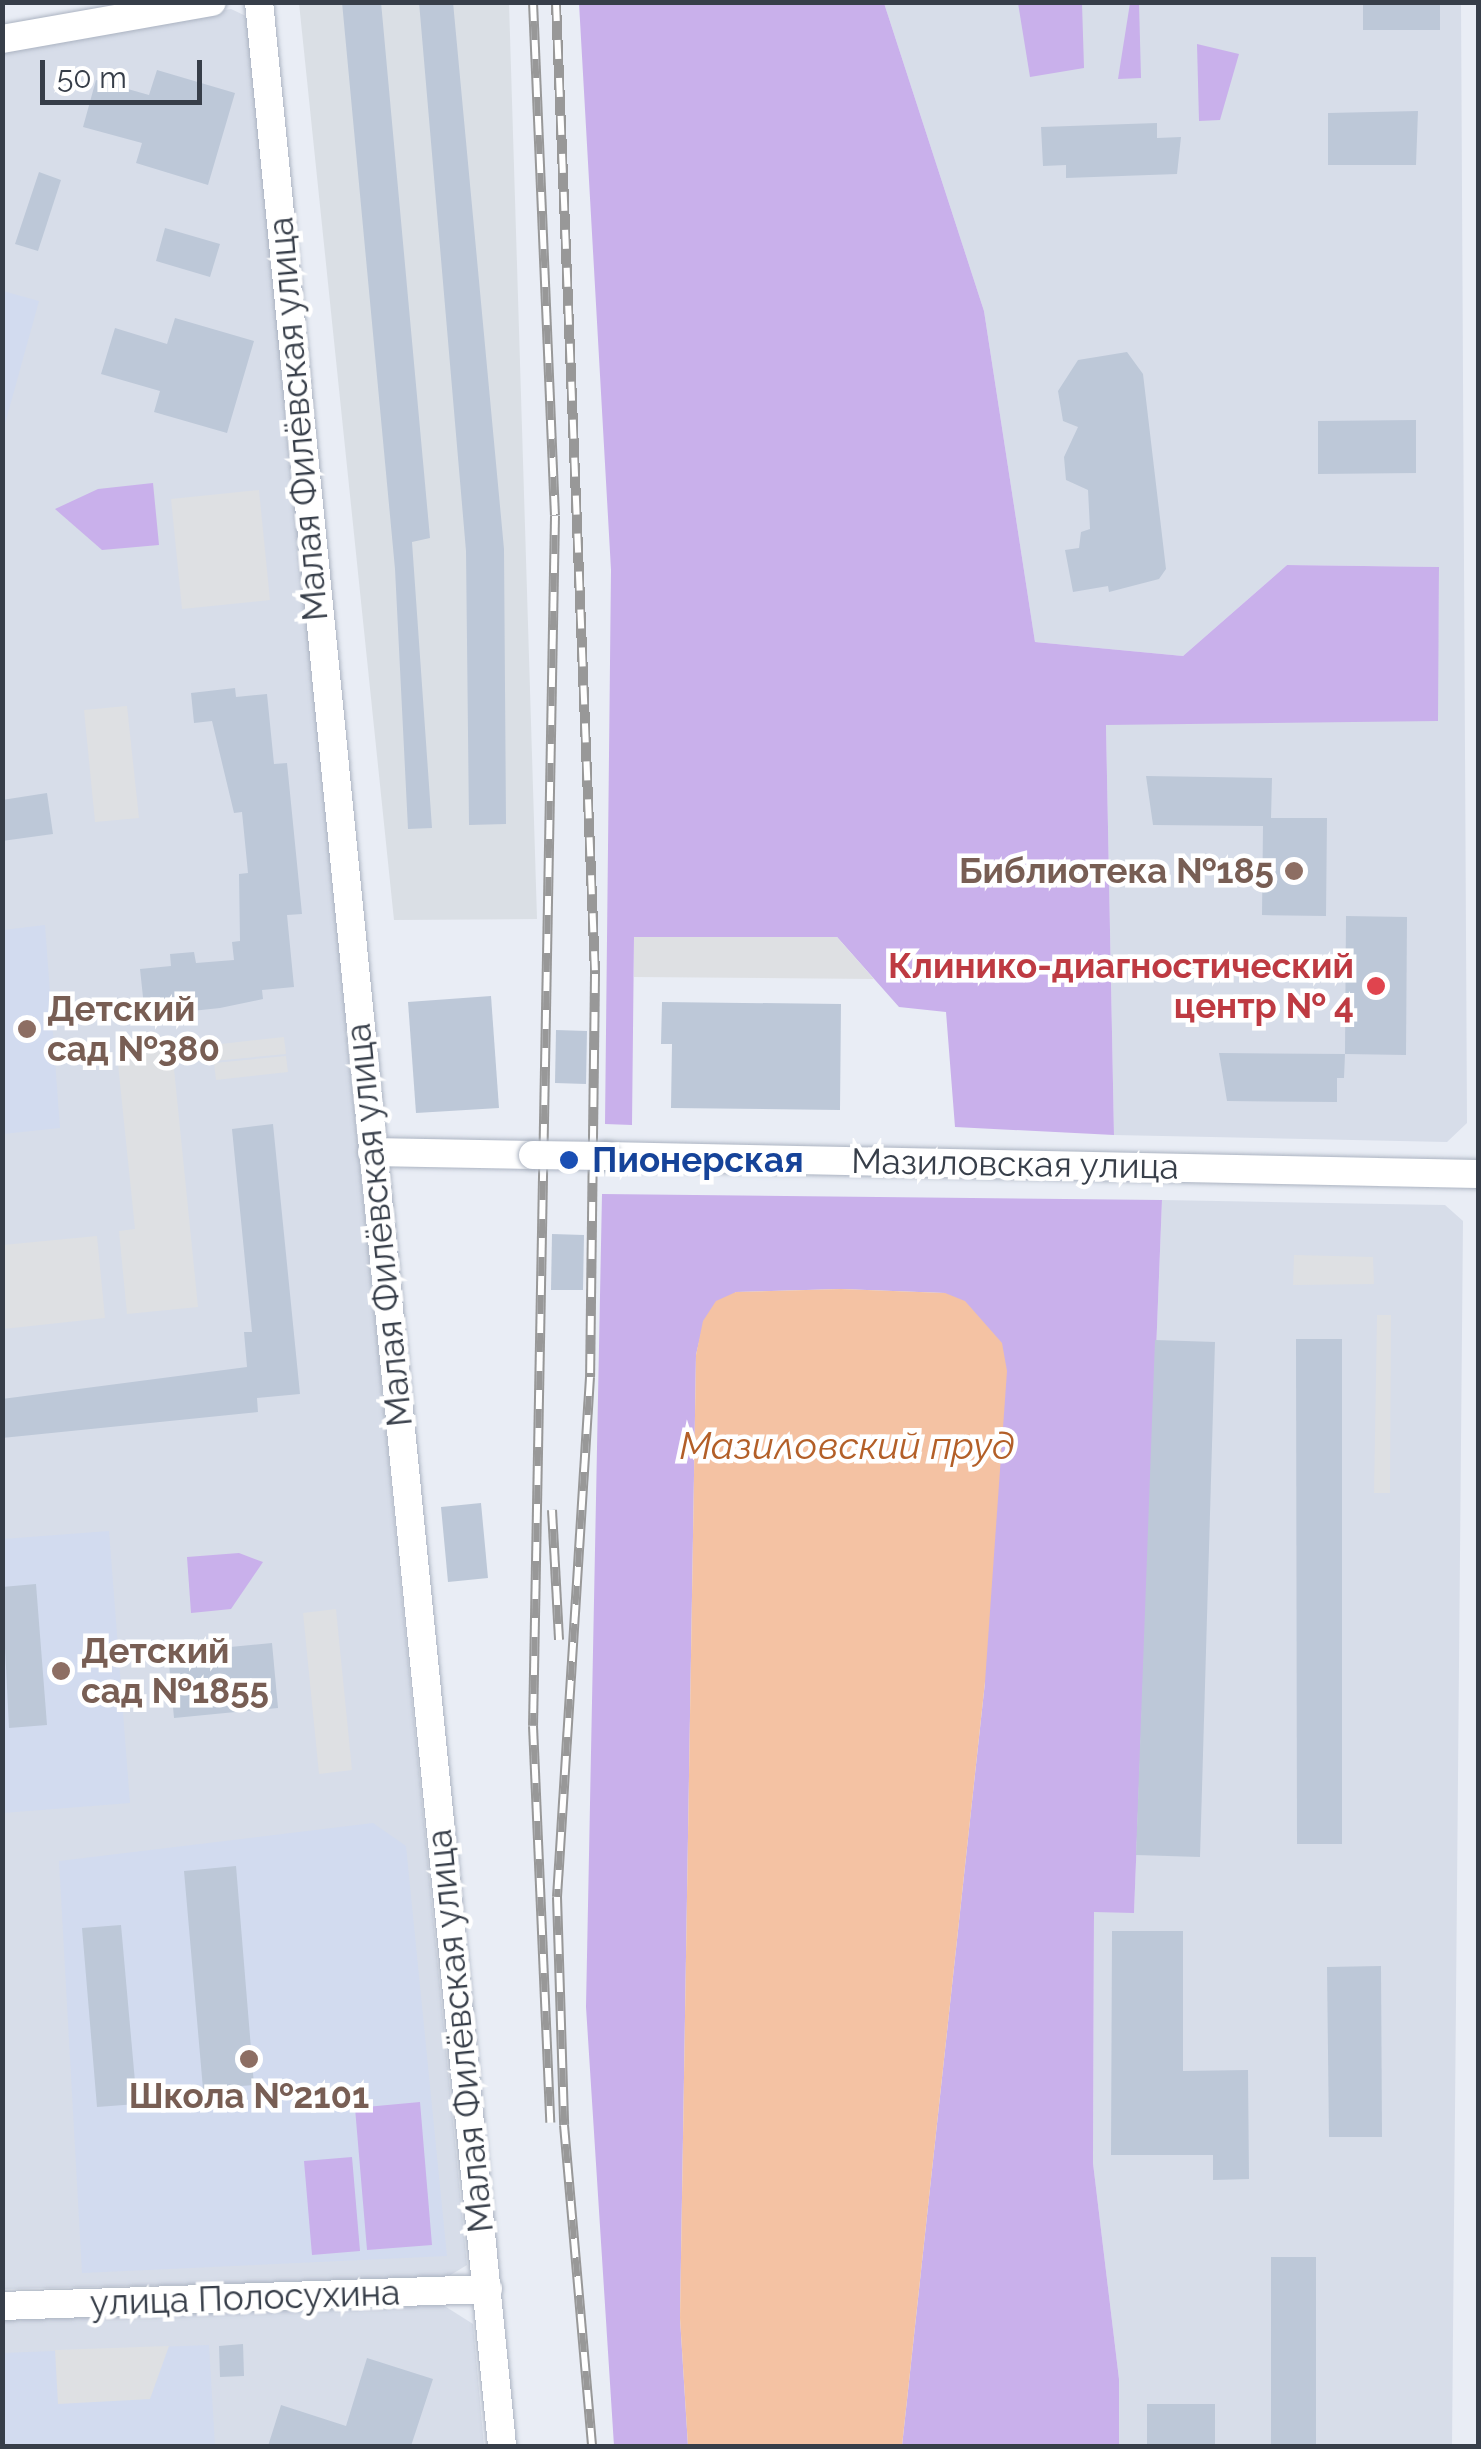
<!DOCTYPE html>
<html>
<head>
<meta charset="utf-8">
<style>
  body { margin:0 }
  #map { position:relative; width:1481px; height:2449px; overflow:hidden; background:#e9edf5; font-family:Raleway,sans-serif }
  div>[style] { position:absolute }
  .residential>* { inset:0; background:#d7dde9 }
  .industrial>* { inset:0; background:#dadfe5 }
  .education>* { inset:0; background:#d2dbef }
  .green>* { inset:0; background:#c9b0eb }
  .parking>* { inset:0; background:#dee0e3 }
  .water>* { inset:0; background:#f4c2a3 }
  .building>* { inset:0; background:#bdc8d8 }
  .roads { filter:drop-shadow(0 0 2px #abb3c1) drop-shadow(0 0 2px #abb3c1) }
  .minor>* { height:28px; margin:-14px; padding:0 14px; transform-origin:14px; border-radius:14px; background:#fff }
  .rail>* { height:10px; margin-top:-5px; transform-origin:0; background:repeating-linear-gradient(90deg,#fff 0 19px,#989898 0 38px); box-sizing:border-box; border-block:2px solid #989898 }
  .bridges { filter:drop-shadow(0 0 2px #abb3c1) drop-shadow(0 0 2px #abb3c1) }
  .minor-bridge>* { height:28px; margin:-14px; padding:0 14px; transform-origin:14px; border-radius:14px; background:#fff }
  .dots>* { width:28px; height:28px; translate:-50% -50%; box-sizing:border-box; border:5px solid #fff; border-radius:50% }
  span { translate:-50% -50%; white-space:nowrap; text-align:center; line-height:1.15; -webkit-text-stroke:9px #fff; paint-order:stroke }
  .street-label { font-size:35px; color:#373e49 }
  .education-label { font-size:35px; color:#785e54; font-weight:700 }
  .right { translate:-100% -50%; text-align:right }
  .left { translate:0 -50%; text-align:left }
  .health-label { font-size:35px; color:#be3a42; font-weight:700 }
  .transit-label { font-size:35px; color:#164399; font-weight:700 }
  .water-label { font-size:38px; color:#b35f28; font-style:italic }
  .frame { position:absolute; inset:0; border:5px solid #373e49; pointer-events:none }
  .scale { position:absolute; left:40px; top:60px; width:162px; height:45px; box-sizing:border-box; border:5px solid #373e49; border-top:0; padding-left:12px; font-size:30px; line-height:35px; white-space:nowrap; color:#373e49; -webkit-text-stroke:8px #fff; paint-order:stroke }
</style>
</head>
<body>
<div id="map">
  <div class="residential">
    <i style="clip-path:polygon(884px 3px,1461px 3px,1467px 1123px,1447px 1142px,1114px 1135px,1106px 724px,1437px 720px,1439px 567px,1287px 565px,1183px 656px,1035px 642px,984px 311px)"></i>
    <i style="clip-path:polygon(231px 9px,248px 17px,467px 2265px,444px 2279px,3px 2289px,3px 51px)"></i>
    <i style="clip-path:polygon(1162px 1200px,1445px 1205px,1463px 1221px,1452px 2446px,1119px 2446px,1119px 2379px,1093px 2163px,1094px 1911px,1134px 1912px)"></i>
    <i style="clip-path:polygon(443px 2305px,473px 2324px,484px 2446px,3px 2446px,2px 2320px)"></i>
  </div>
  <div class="industrial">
    <i style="clip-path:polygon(299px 3px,509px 3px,537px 919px,394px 920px)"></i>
  </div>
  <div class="education">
    <i style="clip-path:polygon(3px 291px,39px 301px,3px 431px,2px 291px)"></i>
    <i style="clip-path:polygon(45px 925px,60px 1128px,3px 1134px,3px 930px)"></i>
    <i style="clip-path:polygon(109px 1531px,130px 1803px,3px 1813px,3px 1539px)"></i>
    <i style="clip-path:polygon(373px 1823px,406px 1846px,447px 2256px,82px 2273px,59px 1861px)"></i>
    <i style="clip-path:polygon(209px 2345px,215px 2446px,3px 2446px,2px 2353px)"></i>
  </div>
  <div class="green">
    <i style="clip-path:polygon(579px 3px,884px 3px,984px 311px,1035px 642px,1183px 656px,1287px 565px,1439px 567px,1438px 721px,1106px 725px,1114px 1135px,955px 1127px,946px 1012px,899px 1007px,837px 937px,634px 937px,632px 1125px,605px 1124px,611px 570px)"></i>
    <i style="clip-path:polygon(1018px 3px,1082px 3px,1084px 68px,1030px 77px)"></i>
    <i style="clip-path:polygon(1130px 3px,1139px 3px,1141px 78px,1118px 79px)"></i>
    <i style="clip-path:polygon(1197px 44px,1239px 54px,1220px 120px,1199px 121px)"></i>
    <i style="clip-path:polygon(153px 483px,159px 545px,102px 550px,55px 509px,98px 489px)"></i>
    <i style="clip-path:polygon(602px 1194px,1162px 1200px,1134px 1913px,1094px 1912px,1093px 2163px,1119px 2379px,1119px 2446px,902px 2446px,985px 1682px,945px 1293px,841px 1289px,736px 1292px,704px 1321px,696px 1355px,680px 2318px,688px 2446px,614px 2446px,586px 2007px)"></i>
    <i style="clip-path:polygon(239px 1553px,263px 1562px,231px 1609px,191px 1613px,187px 1557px)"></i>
    <i style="clip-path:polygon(420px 2102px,432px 2245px,367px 2250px,355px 2108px)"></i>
    <i style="clip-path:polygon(352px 2157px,360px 2251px,312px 2255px,304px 2161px)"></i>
  </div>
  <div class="parking">
    <i style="clip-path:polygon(259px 490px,270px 600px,182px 609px,171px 499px)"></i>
    <i style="clip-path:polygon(127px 706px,139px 818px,95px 822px,84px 710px)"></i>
    <i style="clip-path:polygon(634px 937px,837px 937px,874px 979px,634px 977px)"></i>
    <i style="clip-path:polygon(284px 1037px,286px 1054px,214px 1061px,212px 1045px)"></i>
    <i style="clip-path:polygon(172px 1049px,198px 1307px,127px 1314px,119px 1231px,135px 1229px,117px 1054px)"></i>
    <i style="clip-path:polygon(286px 1056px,288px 1072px,216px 1080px,214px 1063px)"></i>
    <i style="clip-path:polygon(97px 1236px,105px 1318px,3px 1329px,3px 1245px)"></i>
    <i style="clip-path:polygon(1294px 1255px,1373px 1257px,1374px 1284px,1293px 1285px)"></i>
    <i style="clip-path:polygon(1377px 1315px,1391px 1315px,1390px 1493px,1374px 1493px)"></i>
    <i style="clip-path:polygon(336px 1609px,352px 1770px,319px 1774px,303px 1613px)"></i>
    <i style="clip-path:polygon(169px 2346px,150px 2399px,58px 2404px,55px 2350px)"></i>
  </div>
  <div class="water">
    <i style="clip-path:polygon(841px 1289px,945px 1293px,965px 1301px,1002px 1343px,1007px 1371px,985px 1682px,902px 2446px,688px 2446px,680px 2318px,696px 1355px,703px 1321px,716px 1301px,736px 1292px)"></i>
  </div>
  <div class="building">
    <i style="clip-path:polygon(342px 2px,381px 2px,430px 538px,412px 542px,432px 828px,408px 829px,395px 569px)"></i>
    <i style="clip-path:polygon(419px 2px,453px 2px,504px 549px,506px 824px,469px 825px,466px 551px)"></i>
    <i style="clip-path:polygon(1363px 2px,1440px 2px,1440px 30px,1363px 30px)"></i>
    <i style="clip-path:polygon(157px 70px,235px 93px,208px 185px,136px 163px,142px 143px,83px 127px,96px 80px,149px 95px)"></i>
    <i style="clip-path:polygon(1418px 111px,1416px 165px,1328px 165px,1328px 113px)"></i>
    <i style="clip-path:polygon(1157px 123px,1157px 138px,1181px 137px,1177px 174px,1066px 178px,1066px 165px,1043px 166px,1041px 127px)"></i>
    <i style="clip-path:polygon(39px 172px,61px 180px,38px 251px,15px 244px)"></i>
    <i style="clip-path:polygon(165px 228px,220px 244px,210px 277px,156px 261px)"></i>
    <i style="clip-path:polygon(175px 318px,254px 341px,227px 433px,154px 412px,160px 391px,101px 374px,115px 328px,167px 344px)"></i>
    <i style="clip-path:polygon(1127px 352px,1143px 374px,1166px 569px,1159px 579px,1109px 592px,1108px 586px,1073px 592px,1065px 550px,1079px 548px,1081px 532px,1090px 529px,1088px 490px,1066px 480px,1064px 457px,1078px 427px,1063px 421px,1058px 391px,1078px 360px)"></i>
    <i style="clip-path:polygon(1416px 420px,1416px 473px,1318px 474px,1318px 421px)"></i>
    <i style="clip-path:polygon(235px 688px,236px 697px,267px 694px,274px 764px,287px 763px,302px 914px,287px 915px,294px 987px,262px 990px,263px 999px,220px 1008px,145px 1016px,140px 969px,171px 966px,170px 954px,194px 952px,196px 963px,234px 960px,232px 942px,240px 941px,239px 874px,248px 873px,242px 812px,234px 813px,212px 721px,194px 723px,191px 693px)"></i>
    <i style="clip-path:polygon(1146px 776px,1272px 778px,1271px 818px,1327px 818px,1326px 916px,1262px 915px,1263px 826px,1153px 825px)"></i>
    <i style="clip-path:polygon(47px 793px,53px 834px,2px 841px,2px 800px)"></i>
    <i style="clip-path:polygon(1346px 916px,1407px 917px,1406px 1055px,1345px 1054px)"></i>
    <i style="clip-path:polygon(491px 996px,499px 1108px,416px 1113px,408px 1002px)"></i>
    <i style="clip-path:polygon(662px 1002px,841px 1004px,840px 1110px,671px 1108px,672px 1044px,661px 1044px)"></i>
    <i style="clip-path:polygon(556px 1030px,587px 1031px,586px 1084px,555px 1083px)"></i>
    <i style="clip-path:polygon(1219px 1053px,1345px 1054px,1344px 1078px,1337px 1078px,1337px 1102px,1227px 1101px)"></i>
    <i style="clip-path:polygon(273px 1124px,300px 1394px,257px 1398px,258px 1412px,2px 1438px,2px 1399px,247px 1367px,244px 1332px,252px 1332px,232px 1129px)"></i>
    <i style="clip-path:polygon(552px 1234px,584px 1235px,583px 1290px,551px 1290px)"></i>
    <i style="clip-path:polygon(1296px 1339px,1342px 1339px,1342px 1844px,1297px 1844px)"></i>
    <i style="clip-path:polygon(1155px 1340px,1215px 1342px,1200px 1857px,1136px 1855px)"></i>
    <i style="clip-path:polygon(481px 1503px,488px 1578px,448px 1582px,441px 1507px)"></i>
    <i style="clip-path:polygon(36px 1584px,47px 1725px,9px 1728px,2px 1587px)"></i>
    <i style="clip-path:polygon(272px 1643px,278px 1708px,174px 1718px,168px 1653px)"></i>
    <i style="clip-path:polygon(236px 1866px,254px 2085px,203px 2089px,184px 1871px)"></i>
    <i style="clip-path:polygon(121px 1925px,137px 2104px,97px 2107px,82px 1928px)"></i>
    <i style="clip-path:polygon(1112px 1931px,1183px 1931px,1183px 2071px,1248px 2070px,1249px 2179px,1213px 2180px,1213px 2155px,1111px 2155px)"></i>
    <i style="clip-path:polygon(1381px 1966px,1382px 2137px,1329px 2137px,1327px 1967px)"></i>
    <i style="clip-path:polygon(1271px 2257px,1316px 2257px,1316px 2446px,1271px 2446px)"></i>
    <i style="clip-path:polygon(243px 2344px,244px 2376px,220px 2377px,219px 2346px)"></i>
    <i style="clip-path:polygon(367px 2358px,433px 2379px,411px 2446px,268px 2446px,281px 2405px,346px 2426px)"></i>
    <i style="clip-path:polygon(1147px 2404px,1215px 2404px,1215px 2446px,1147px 2446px)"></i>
  </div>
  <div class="roads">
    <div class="minor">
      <i style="left:259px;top:2px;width:2456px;rotate:84.32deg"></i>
      <i style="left:2px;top:39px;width:213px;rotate:-10deg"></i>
      <i style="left:372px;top:1152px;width:161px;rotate:1.1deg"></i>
      <i style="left:606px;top:1156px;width:872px;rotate:1.18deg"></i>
      <i style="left:2px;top:2306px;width:486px;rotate:-2deg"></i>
    </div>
  </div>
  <div class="rail">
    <i style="left:533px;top:2px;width:514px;rotate:87.55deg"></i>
    <i style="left:555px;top:516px;width:1210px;rotate:91.04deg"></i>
    <i style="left:533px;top:1726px;width:397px;rotate:87.5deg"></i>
    <i style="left:556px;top:2px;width:973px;rotate:87.7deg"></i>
    <i style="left:595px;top:974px;width:403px;rotate:90.7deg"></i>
    <i style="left:590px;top:1377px;width:521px;rotate:93.63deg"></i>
    <i style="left:557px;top:1897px;width:228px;rotate:88.2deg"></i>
    <i style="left:564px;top:2125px;width:322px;rotate:85deg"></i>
    <i style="left:552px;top:1510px;width:130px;rotate:86.9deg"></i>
  </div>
  <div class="bridges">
    <div class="minor-bridge">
      <i style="left:533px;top:1155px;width:73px;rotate:0.8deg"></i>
    </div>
  </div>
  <div class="dots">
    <i style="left:1294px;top:871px;background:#8d6e63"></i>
    <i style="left:1376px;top:986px;background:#e0444e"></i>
    <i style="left:27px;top:1029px;background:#8d6e63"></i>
    <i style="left:569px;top:1160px;background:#1a4fb4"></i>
    <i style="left:61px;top:1671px;background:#8d6e63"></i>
    <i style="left:249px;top:2059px;background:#8d6e63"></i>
  </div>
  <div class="street-label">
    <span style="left:298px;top:419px;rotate:-95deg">Малая Филёвская улица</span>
    <span style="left:1015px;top:1164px;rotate:1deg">Мазиловская улица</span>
    <span style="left:379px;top:1225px;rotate:-96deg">Малая Филёвская улица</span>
    <span style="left:460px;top:2031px;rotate:-96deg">Малая Филёвская улица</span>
    <span style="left:245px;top:2298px;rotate:-2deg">улица Полосухина</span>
  </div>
  <div class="education-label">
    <span class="right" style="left:1274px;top:871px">Библиотека №185</span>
    <span class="left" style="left:47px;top:1029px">Детский<br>сад №380</span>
    <span class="left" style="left:81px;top:1671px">Детский<br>сад №1855</span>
    <span style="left:249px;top:2096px">Школа №2101</span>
  </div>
  <div class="health-label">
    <span class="right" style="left:1354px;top:986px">Клинико-диагностический<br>центр № 4</span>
  </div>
  <div class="transit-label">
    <span class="left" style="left:592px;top:1160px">Пионерская</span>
  </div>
  <div class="water-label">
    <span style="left:847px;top:1446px">Мазиловский пруд</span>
  </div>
  <div class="frame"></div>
  <div class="scale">50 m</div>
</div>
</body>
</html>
